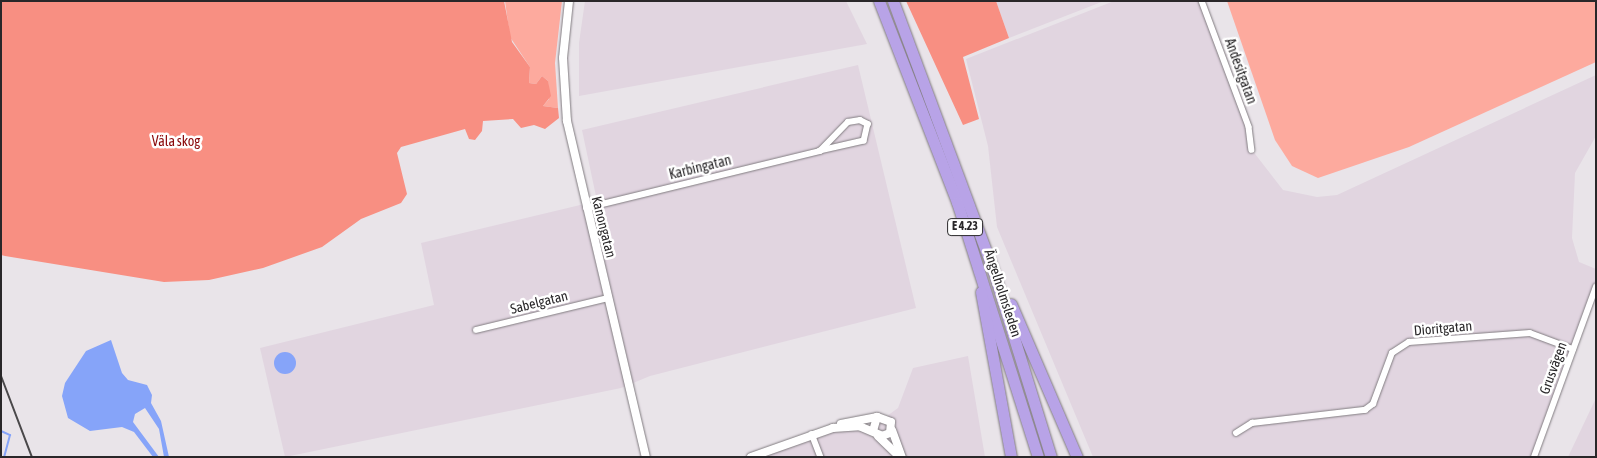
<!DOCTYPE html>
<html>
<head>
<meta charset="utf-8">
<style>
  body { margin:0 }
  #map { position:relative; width:1597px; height:458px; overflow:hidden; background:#e9e4e9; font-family:"Asap Condensed",sans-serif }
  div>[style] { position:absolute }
  .built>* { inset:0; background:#e1d5e0 }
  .green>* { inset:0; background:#fdaa9e }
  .forest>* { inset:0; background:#f88f82 }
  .water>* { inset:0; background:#86a4f9 }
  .round { border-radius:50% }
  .stream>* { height:2px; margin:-1px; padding:0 1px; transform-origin:1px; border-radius:1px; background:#86a4f9 }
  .roads { filter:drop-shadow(0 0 1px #817c80) drop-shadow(0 0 1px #817c80) }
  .minor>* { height:5.5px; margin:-2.75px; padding:0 2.75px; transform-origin:2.75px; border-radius:2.75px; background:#fff }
  .tertiary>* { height:8px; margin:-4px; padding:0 4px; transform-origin:4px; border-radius:4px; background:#fff }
  .motorway>* { height:11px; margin:-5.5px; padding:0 5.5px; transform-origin:5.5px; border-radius:5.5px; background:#b8a3e7 }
  .rail>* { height:2px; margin:-1px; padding:0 1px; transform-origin:1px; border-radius:1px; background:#4a484a }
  span { translate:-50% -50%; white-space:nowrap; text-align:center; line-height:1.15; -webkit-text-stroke:5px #fff; paint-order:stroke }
  .shield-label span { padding:1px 4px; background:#fff; border:1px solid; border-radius:4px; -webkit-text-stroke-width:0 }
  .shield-label { font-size:12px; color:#292729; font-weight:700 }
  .street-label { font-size:14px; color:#292729 }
  .park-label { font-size:14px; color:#8a0809 }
  .frame { position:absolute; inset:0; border:2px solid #292729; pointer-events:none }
</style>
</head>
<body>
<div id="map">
  <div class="built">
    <i style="clip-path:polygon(585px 1px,846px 1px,867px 44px,579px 96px,579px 43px)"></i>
    <i style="clip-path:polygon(996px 1px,1104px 1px,1009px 38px)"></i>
    <i style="clip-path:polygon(1114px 1px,1202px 1px,1249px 127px,1252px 150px,1283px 190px,1317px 197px,1337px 195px,1596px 75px,1596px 136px,1575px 173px,1572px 238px,1579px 262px,1596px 269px,1596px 287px,1534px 457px,1093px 457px,997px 227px,988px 146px,966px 59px)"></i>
    <i style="clip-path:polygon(858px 65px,916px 308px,650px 376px,621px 388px,285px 457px,260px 348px,434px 305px,421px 243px,597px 201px,582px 130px)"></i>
    <i style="clip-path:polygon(968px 356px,985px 457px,758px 457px,844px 427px,869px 429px,898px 408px,913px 368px)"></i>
    <i style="clip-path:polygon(1596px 398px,1596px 457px,1568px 457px)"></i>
  </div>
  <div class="green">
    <i style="clip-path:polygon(505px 1px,562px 1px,555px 63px,558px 108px,543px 106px,549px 99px,548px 81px,542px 76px,536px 84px,529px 83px,530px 67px,510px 37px)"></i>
    <i style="clip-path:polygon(1227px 1px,1596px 1px,1596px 62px,1409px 147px,1318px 178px,1292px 166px,1275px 140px)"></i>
  </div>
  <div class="forest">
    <i style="clip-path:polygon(1px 1px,504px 1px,512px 42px,530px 67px,529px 83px,536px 84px,542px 76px,548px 81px,551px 96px,543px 106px,558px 108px,559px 118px,545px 129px,534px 125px,521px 128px,513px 119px,483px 121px,482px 131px,475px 140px,469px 139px,465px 129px,401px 147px,397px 153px,407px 194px,401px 203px,361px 219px,322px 247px,263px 268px,209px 280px,164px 282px,5px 256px,1px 255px)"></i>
    <i style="clip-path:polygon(906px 1px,996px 1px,1009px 38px,963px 57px,979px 119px,963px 125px)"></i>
  </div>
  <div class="water">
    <i style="clip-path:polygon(111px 340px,122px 373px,128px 380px,147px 385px,152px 395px,151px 403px,161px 421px,169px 457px,164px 457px,159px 429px,145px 408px,135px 414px,133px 422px,159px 457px,153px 457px,134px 432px,122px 427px,90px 431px,68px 418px,62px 396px,65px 383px,86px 351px)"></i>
    <i class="round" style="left:274px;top:352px;width:22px;height:22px"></i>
  </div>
  <div class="stream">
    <i style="left:1px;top:431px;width:10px;rotate:24deg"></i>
    <i style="left:10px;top:435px;width:23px;rotate:105deg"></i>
  </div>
  <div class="roads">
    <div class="minor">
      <i style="left:1202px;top:1px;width:134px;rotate:69.5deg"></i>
      <i style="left:1249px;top:127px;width:23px;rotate:83deg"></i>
      <i style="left:586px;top:208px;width:241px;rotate:-13.7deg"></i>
      <i style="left:820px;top:151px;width:40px;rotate:-46deg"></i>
      <i style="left:848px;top:122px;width:12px;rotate:-9deg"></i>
      <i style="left:860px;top:120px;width:9px;rotate:27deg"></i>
      <i style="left:868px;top:124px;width:17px;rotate:103deg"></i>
      <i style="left:864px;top:141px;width:45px;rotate:167.2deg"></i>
      <i style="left:476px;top:330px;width:136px;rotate:-13.6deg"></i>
      <i style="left:1236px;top:433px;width:19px;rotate:-32deg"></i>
      <i style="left:1252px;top:423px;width:114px;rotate:-6.6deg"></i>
      <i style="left:1365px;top:410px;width:10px;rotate:-37deg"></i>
      <i style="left:1373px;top:404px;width:54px;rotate:-69.6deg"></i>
      <i style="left:1392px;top:353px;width:20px;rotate:-33deg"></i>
      <i style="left:1409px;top:342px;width:121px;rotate:-4.3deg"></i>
      <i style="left:1530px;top:333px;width:46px;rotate:20.4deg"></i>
      <i style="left:812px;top:434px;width:25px;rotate:69deg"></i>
      <i style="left:1534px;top:457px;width:181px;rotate:-70deg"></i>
    </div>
    <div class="tertiary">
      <i style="left:569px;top:1px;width:57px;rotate:96deg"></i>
      <i style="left:563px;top:58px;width:63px;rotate:86.4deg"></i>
      <i style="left:567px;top:121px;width:345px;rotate:76.8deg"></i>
      <i style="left:841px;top:424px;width:37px;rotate:-11deg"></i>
      <i style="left:892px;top:430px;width:29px;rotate:70deg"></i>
      <i style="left:878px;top:436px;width:30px;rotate:44deg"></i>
      <i style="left:751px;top:457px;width:87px;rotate:-19.5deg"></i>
      <i style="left:833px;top:428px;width:26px;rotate:-4deg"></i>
      <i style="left:859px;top:426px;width:25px;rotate:23deg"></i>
      <i style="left:882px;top:436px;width:9px;rotate:-21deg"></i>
      <i style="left:890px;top:433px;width:11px;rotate:-85deg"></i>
      <i style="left:891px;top:422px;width:15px;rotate:-160deg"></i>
      <i style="left:877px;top:417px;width:15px;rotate:106deg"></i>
    </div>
    <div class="motorway">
      <i style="left:879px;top:1px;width:216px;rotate:68.8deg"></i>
      <i style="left:957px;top:202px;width:268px;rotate:72.4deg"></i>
      <i style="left:893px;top:1px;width:287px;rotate:69.6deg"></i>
      <i style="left:993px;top:270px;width:196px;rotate:72.8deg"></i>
      <i style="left:981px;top:292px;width:168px;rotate:79.7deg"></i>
      <i style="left:1011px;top:304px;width:167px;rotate:66.7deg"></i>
    </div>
  </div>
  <div class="rail">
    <i style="left:1px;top:376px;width:87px;rotate:69.1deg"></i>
  </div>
  <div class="shield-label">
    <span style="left:965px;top:227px">E 4.23</span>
  </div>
  <div class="street-label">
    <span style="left:1241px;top:71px;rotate:70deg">Andesitgatan</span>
    <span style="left:700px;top:167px;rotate:-14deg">Karbingatan</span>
    <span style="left:604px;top:227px;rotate:76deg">Kanongatan</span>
    <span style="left:1003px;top:293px;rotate:72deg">Ängelholmsleden</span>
    <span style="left:539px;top:302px;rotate:-14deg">Sabelgatan</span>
    <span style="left:1443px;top:328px;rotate:-5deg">Dioritgatan</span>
    <span style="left:1553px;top:368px;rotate:-70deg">Grusvägen</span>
  </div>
  <div class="park-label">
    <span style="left:176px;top:141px">Väla skog</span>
  </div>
  <div class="frame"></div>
</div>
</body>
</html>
